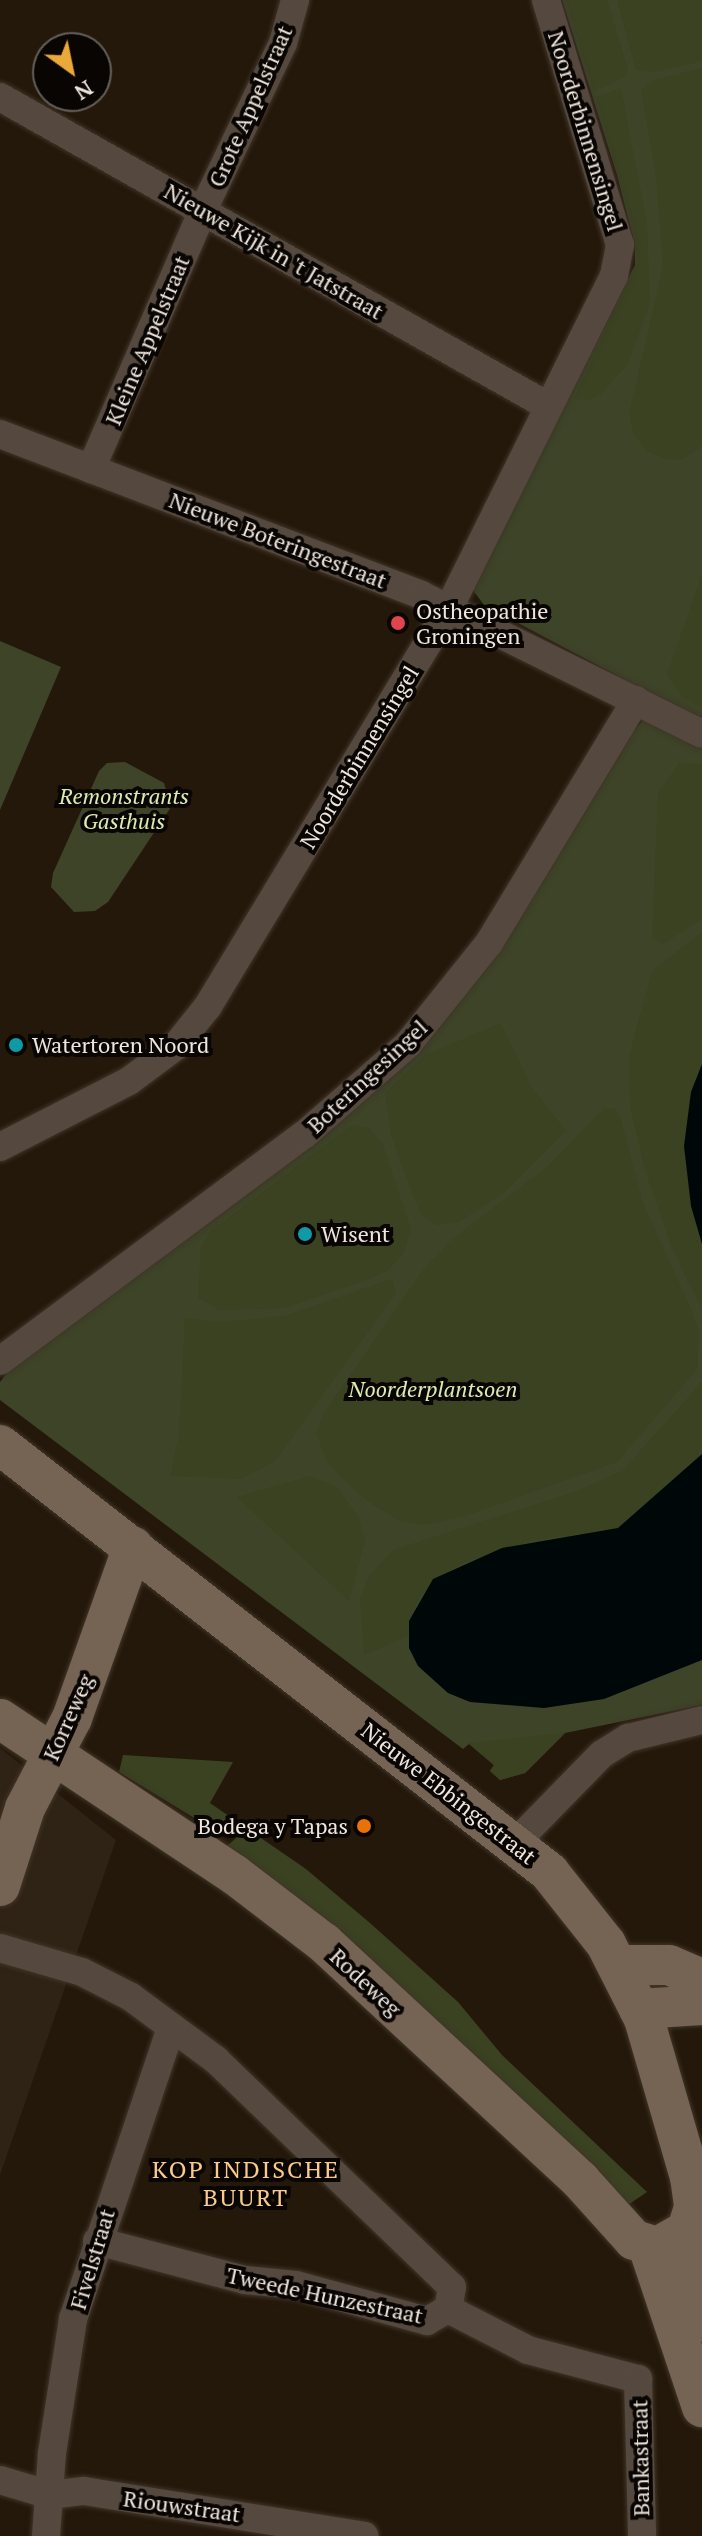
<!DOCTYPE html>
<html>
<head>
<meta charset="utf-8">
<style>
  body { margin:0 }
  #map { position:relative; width:702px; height:2536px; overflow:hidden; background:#24180b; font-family:"PT Serif",serif }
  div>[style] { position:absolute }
  .commercial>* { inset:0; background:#2f2315 }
  .green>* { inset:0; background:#3d4428 }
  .forest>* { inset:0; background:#3a4222 }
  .water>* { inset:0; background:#000708 }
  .roads { filter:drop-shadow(0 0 2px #403528) drop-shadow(0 0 2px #403528) }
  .street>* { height:28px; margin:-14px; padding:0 14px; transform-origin:14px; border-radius:14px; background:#55493f }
  .secondary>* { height:40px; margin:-20px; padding:0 20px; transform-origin:20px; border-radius:20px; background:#756353 }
  .dots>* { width:22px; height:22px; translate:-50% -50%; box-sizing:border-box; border:4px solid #090502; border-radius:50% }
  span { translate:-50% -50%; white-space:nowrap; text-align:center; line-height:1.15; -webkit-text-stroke:8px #090502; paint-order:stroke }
  .street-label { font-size:22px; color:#eee6dd }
  .poi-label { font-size:22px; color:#eee6dd }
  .left { translate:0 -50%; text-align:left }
  .right { translate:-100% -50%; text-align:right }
  .park-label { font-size:22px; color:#dcecb0; font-style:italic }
  .neighbourhood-label { font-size:24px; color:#facb88; letter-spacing:2px }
  .north { position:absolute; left:32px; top:32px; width:80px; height:80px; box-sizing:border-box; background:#090502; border:2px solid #655f5a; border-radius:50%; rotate:147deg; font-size:22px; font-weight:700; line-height:32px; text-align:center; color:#eee6dd }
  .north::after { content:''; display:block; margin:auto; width:28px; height:36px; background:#eba93a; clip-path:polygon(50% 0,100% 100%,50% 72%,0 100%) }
</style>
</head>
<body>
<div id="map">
  <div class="commercial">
    <i style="clip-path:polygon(0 1748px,116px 1840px,0 2175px)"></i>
  </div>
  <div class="green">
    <i style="clip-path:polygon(562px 0,702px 0,702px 1705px,565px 1733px,525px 1773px,500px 1780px,490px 1771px,494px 1765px,469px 1744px,463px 1749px,0 1400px,0 1382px,14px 1364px,239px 1198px,520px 918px,630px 734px,663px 700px,484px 605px,472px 589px,635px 265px,635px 245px,617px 175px)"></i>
    <i style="clip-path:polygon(0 641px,61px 667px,0 810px)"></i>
    <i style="clip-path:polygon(125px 762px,164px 783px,171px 807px,108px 902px,95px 911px,74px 912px,51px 887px,53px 873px,99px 771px,107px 763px)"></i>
  </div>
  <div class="forest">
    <i style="clip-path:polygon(566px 0,607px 0,628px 70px,625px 77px,594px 91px)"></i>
    <i style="clip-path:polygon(617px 0,702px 0,702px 61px,654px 72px,636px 70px)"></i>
    <i style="clip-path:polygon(702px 68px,702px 446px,681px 460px,666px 459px,647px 451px,634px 435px,629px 414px,663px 266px,656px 175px,641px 91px,650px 81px)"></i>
    <i style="clip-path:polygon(621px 88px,647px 224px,650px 303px,628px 364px,601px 394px,589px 400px,574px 399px,637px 263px,636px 238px,596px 97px)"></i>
    <i style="clip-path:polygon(702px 574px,702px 708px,683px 698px,667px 675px)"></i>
    <i style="clip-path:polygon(680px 762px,702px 765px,702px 919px,663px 944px,652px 937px,658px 793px)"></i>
    <i style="clip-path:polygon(702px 932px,702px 1064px,691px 1092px,684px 1146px,691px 1206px,702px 1244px,702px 1309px,672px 1248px,646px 1173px,630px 1107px,629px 1056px,652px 971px)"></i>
    <i style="clip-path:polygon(501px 1023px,531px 1086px,566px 1131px,505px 1192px,459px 1222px,437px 1225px,422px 1216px,415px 1201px,391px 1135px,385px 1093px,425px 1055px)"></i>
    <i style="clip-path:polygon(604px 1108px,614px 1108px,620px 1116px,643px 1203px,691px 1309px,699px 1333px,697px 1369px,617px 1462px,465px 1516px,424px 1525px,399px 1521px,362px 1497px,328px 1464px,316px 1433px,324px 1413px,423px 1270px,452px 1239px,547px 1167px)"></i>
    <i style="clip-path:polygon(352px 1125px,369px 1128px,383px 1145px,411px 1229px,403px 1254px,387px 1271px,366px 1280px,285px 1308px,219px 1310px,198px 1297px,201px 1246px,211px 1231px)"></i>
    <i style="clip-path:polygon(392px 1279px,396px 1293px,275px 1461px,241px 1479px,170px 1476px,179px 1435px,185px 1318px,222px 1322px,284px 1316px)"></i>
    <i style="clip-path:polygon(702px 1382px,702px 1454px,633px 1518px,618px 1528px,530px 1541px,465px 1562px,433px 1580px,417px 1601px,408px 1636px,364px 1655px,360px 1598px,369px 1576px,393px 1550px,577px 1491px,622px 1471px)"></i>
    <i style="clip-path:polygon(310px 1476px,337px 1487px,359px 1518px,365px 1541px,349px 1601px,237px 1497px)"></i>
    <i style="clip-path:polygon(565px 1733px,525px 1773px,500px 1780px,490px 1771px,494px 1765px,468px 1743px)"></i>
    <i style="clip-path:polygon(123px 1755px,233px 1762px,210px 1803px,306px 1869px,370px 1923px,458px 2002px,502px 2055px,647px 2192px,619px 2211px,219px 1853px,244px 1831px,227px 1819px,217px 1832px,119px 1772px)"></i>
  </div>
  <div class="water">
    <i style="clip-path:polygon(702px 1064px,702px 1244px,691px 1206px,684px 1146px,691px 1092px)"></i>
    <i style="clip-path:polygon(702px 1454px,702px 1660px,604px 1699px,544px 1708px,470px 1702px,448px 1693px,418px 1666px,409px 1648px,409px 1621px,433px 1579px,502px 1548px,618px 1528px)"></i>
  </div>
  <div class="roads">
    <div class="street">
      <i style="left:0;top:97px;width:629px;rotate:29.42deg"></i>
      <i style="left:0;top:434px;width:451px;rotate:20.9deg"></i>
      <i style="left:421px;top:595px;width:313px;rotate:26.3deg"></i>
      <i style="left:91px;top:469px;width:282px;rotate:-66.6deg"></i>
      <i style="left:203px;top:210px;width:185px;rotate:-64.4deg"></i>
      <i style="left:283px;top:43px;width:45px;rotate:-74.4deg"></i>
      <i style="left:0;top:1147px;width:145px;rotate:-27.1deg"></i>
      <i style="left:129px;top:1081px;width:59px;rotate:-36.7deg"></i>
      <i style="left:176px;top:1046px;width:51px;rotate:-51.3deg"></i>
      <i style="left:208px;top:1006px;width:465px;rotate:-58.8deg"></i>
      <i style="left:449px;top:608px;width:371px;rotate:-63.6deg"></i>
      <i style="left:614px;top:276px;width:32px;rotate:-79deg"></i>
      <i style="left:620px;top:245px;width:256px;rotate:-106.8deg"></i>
      <i style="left:0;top:1361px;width:380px;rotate:-36.7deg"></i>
      <i style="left:305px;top:1134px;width:137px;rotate:-41.1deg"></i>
      <i style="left:408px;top:1044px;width:129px;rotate:-51.3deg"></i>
      <i style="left:489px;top:943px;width:284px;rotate:-58.8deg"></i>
      <i style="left:515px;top:1843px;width:124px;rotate:-45.7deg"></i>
      <i style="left:602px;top:1754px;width:31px;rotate:-32deg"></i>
      <i style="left:628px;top:1738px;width:76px;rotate:-13.7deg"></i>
      <i style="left:0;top:1948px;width:85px;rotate:16.3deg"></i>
      <i style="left:82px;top:1972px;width:55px;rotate:27deg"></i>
      <i style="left:131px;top:1997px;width:106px;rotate:36.5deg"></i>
      <i style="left:216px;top:2060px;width:327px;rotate:43.9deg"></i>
      <i style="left:452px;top:2287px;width:22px;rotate:100deg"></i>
      <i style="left:97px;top:2241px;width:153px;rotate:14.8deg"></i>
      <i style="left:245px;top:2280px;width:51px;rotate:5.6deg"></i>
      <i style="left:296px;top:2285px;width:136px;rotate:15.4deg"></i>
      <i style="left:427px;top:2321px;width:24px;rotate:-30deg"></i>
      <i style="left:448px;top:2309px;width:90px;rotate:27.1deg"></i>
      <i style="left:528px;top:2350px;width:114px;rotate:14.8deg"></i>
      <i style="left:638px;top:2379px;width:157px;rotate:88.5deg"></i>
      <i style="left:0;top:2480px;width:52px;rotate:16.7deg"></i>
      <i style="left:50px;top:2495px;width:34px;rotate:-7deg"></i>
      <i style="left:84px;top:2491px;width:284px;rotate:9.1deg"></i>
      <i style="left:46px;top:2536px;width:83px;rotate:-85.9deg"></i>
      <i style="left:52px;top:2453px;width:136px;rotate:-81.1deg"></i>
      <i style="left:73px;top:2319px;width:304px;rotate:-71.4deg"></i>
    </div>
    <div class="secondary">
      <i style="left:0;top:1445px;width:696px;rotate:37.87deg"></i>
      <i style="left:549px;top:1872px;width:92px;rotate:51.6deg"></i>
      <i style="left:606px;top:1944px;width:84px;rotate:63.1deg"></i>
      <i style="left:644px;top:2019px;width:165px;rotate:73.8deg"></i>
      <i style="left:690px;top:2177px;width:30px;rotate:82deg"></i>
      <i style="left:694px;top:2207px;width:24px;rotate:107deg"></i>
      <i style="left:687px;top:2230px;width:34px;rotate:150deg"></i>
      <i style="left:657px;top:2247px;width:24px;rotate:-163deg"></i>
      <i style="left:634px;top:2240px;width:81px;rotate:-132deg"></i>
      <i style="left:580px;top:2180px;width:349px;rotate:-137.2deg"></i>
      <i style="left:324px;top:1943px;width:112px;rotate:-142.6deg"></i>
      <i style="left:235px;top:1875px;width:282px;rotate:-146.4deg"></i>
      <i style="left:0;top:1886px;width:82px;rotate:-72.2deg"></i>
      <i style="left:25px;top:1808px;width:102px;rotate:-62.4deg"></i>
      <i style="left:72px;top:1718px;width:182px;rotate:-70.4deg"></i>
      <i style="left:619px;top:1965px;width:50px"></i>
      <i style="left:669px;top:1965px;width:36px;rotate:23deg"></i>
      <i style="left:639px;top:2009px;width:63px;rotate:-3.6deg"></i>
      <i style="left:687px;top:2230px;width:93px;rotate:80.7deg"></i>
      <i style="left:648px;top:2246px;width:170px;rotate:71.5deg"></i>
    </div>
  </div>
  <div class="dots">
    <i style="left:398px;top:623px;background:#e0444e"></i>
    <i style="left:16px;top:1045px;background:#0f9aa8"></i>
    <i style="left:305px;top:1234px;background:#0f9aa8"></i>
    <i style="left:364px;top:1826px;background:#e8710a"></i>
  </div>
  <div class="street-label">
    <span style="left:250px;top:106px;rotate:-66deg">Grote Appelstraat</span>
    <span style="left:586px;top:131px;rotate:73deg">Noorderbinnensingel</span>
    <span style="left:274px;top:251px;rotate:30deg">Nieuwe Kijk in 't Jatstraat</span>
    <span style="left:147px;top:340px;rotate:-67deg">Kleine Appelstraat</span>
    <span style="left:278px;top:540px;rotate:21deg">Nieuwe Boteringestraat</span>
    <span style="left:359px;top:757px;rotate:-59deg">Noorderbinnensingel</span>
    <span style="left:367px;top:1076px;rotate:-43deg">Boteringesingel</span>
    <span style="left:68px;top:1717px;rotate:-66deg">Korreweg</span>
    <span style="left:449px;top:1793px;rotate:38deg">Nieuwe Ebbingestraat</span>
    <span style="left:366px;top:1982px;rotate:43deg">Rodeweg</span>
    <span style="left:92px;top:2259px;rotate:-73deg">Fivelstraat</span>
    <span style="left:325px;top:2295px;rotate:12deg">Tweede Hunzestraat</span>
    <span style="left:640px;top:2458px;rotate:-91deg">Bankastraat</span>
    <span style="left:182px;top:2506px;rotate:8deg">Riouwstraat</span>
  </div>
  <div class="poi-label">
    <span class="left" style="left:416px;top:623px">Ostheopathie<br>Groningen</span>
    <span class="left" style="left:32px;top:1045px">Watertoren Noord</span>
    <span class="left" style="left:321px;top:1234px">Wisent</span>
    <span class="right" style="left:348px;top:1826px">Bodega y Tapas</span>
  </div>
  <div class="park-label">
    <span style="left:124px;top:808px">Remonstrants<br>Gasthuis</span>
    <span style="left:433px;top:1389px">Noorderplantsoen</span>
  </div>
  <div class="neighbourhood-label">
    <span style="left:246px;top:2184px">KOP INDISCHE<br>BUURT</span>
  </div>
  <div class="north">N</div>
</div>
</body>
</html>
